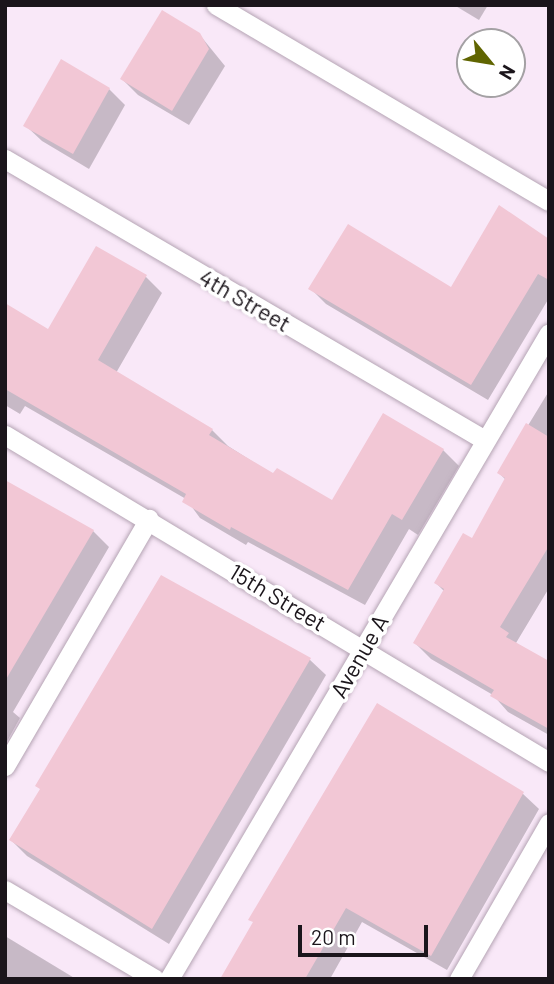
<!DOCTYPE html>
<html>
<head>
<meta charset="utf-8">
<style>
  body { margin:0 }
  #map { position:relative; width:554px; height:984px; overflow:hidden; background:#f9e8f8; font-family:Barlow,sans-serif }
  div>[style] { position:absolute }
  .shadow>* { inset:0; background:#0003 }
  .building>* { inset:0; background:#f2c7d5 }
  .roads { filter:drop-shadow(0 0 2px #b5a4b4) drop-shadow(0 0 2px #b5a4b4) }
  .service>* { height:19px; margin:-9.5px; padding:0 9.5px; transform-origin:9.5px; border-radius:9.5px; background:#fff }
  span { translate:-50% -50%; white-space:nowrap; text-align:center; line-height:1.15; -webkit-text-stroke:7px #fff; paint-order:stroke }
  .street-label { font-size:23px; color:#1b151b }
  .frame { position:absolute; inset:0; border:7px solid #1b151b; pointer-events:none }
  .north { position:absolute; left:456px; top:28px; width:70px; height:70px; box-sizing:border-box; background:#fff; border:2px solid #a4a1a4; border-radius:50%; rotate:120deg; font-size:19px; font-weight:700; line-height:28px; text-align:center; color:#1b151b }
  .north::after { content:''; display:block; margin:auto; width:24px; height:32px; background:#606501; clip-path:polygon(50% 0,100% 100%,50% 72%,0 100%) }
  .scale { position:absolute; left:298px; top:925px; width:130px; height:32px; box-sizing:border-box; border:4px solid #1b151b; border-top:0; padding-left:9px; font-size:21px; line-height:24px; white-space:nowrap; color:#1b151b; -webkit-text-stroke:5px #fff; paint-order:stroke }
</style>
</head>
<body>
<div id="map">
  <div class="shadow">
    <i style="clip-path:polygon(454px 5px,488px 5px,479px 20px)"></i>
    <i style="clip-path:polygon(199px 34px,225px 66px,189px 125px,138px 95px,122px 79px)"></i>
    <i style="clip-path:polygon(109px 89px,125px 105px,89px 169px,42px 141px,25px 125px)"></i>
    <i style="clip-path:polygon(499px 207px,549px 241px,549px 298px,488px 400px,326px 304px,310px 288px,452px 289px)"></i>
    <i style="clip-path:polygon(96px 248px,146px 277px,162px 293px,116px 373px,212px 430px,228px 446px,274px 475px,332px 503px,443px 450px,459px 466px,418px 535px,409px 529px,365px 605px,248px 542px,246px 545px,200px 518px,186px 499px,25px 406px,20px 414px,5px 405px,5px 306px,49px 331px)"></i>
    <i style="clip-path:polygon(549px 391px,549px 588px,516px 643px,549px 663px,549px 735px,508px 712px,493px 695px,431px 659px,415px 643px,445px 592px,436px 583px,472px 540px,506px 480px,499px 473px)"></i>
    <i style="clip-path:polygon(5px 482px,93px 531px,109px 547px,13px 712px,20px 718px,5px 745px)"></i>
    <i style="clip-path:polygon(309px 659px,326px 675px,169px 944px,27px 856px,11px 840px)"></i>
    <i style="clip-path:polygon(522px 793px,539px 809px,447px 970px,362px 922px,330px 979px,224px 979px)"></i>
    <i style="clip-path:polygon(5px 936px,76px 979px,5px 979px)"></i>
  </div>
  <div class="building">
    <i style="clip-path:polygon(162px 10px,200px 33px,209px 49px,172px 111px,120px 79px)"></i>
    <i style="clip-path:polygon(61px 59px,110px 88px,73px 154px,23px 126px)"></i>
    <i style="clip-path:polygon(499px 205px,549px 239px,549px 280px,538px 274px,471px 385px,308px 289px,348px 224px,451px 287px)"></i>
    <i style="clip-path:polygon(96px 246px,147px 275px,98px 360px,213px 429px,209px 435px,273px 473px,277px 468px,332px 500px,383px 413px,444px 449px,402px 520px,392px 514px,348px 590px,231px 527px,230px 530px,182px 502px,186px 494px,5px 389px,5px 303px,48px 329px)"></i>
    <i style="clip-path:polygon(526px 423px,549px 437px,549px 546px,500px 627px,509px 633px,506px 637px,549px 661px,549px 729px,490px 696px,494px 690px,413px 643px,444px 589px,434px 583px,463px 533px,472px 538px,505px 478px,497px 473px)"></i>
    <i style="clip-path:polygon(5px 480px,94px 530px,5px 681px)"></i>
    <i style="clip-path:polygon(161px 575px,311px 658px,152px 929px,9px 840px,40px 789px,35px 786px)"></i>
    <i style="clip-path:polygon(377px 703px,524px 792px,495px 843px,431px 956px,346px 908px,305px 979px,220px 979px,253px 922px,248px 920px)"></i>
  </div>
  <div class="roads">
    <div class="service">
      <i style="left:216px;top:5px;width:386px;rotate:30.5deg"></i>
      <i style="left:5px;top:159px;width:556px;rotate:30.35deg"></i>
      <i style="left:5px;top:435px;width:635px;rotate:31.01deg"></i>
      <i style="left:5px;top:766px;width:286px;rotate:-59.8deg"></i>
      <i style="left:5px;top:890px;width:174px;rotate:30.7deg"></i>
      <i style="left:169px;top:979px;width:749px;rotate:-59.53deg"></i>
      <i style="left:459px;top:979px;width:180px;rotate:-60deg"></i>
    </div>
  </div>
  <div class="street-label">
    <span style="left:245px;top:300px;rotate:30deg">4th Street</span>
    <span style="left:278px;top:597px;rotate:31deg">15th Street</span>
    <span style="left:359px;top:656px;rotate:-60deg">Avenue A</span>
  </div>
  <div class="frame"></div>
  <div class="north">N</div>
  <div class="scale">20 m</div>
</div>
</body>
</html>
